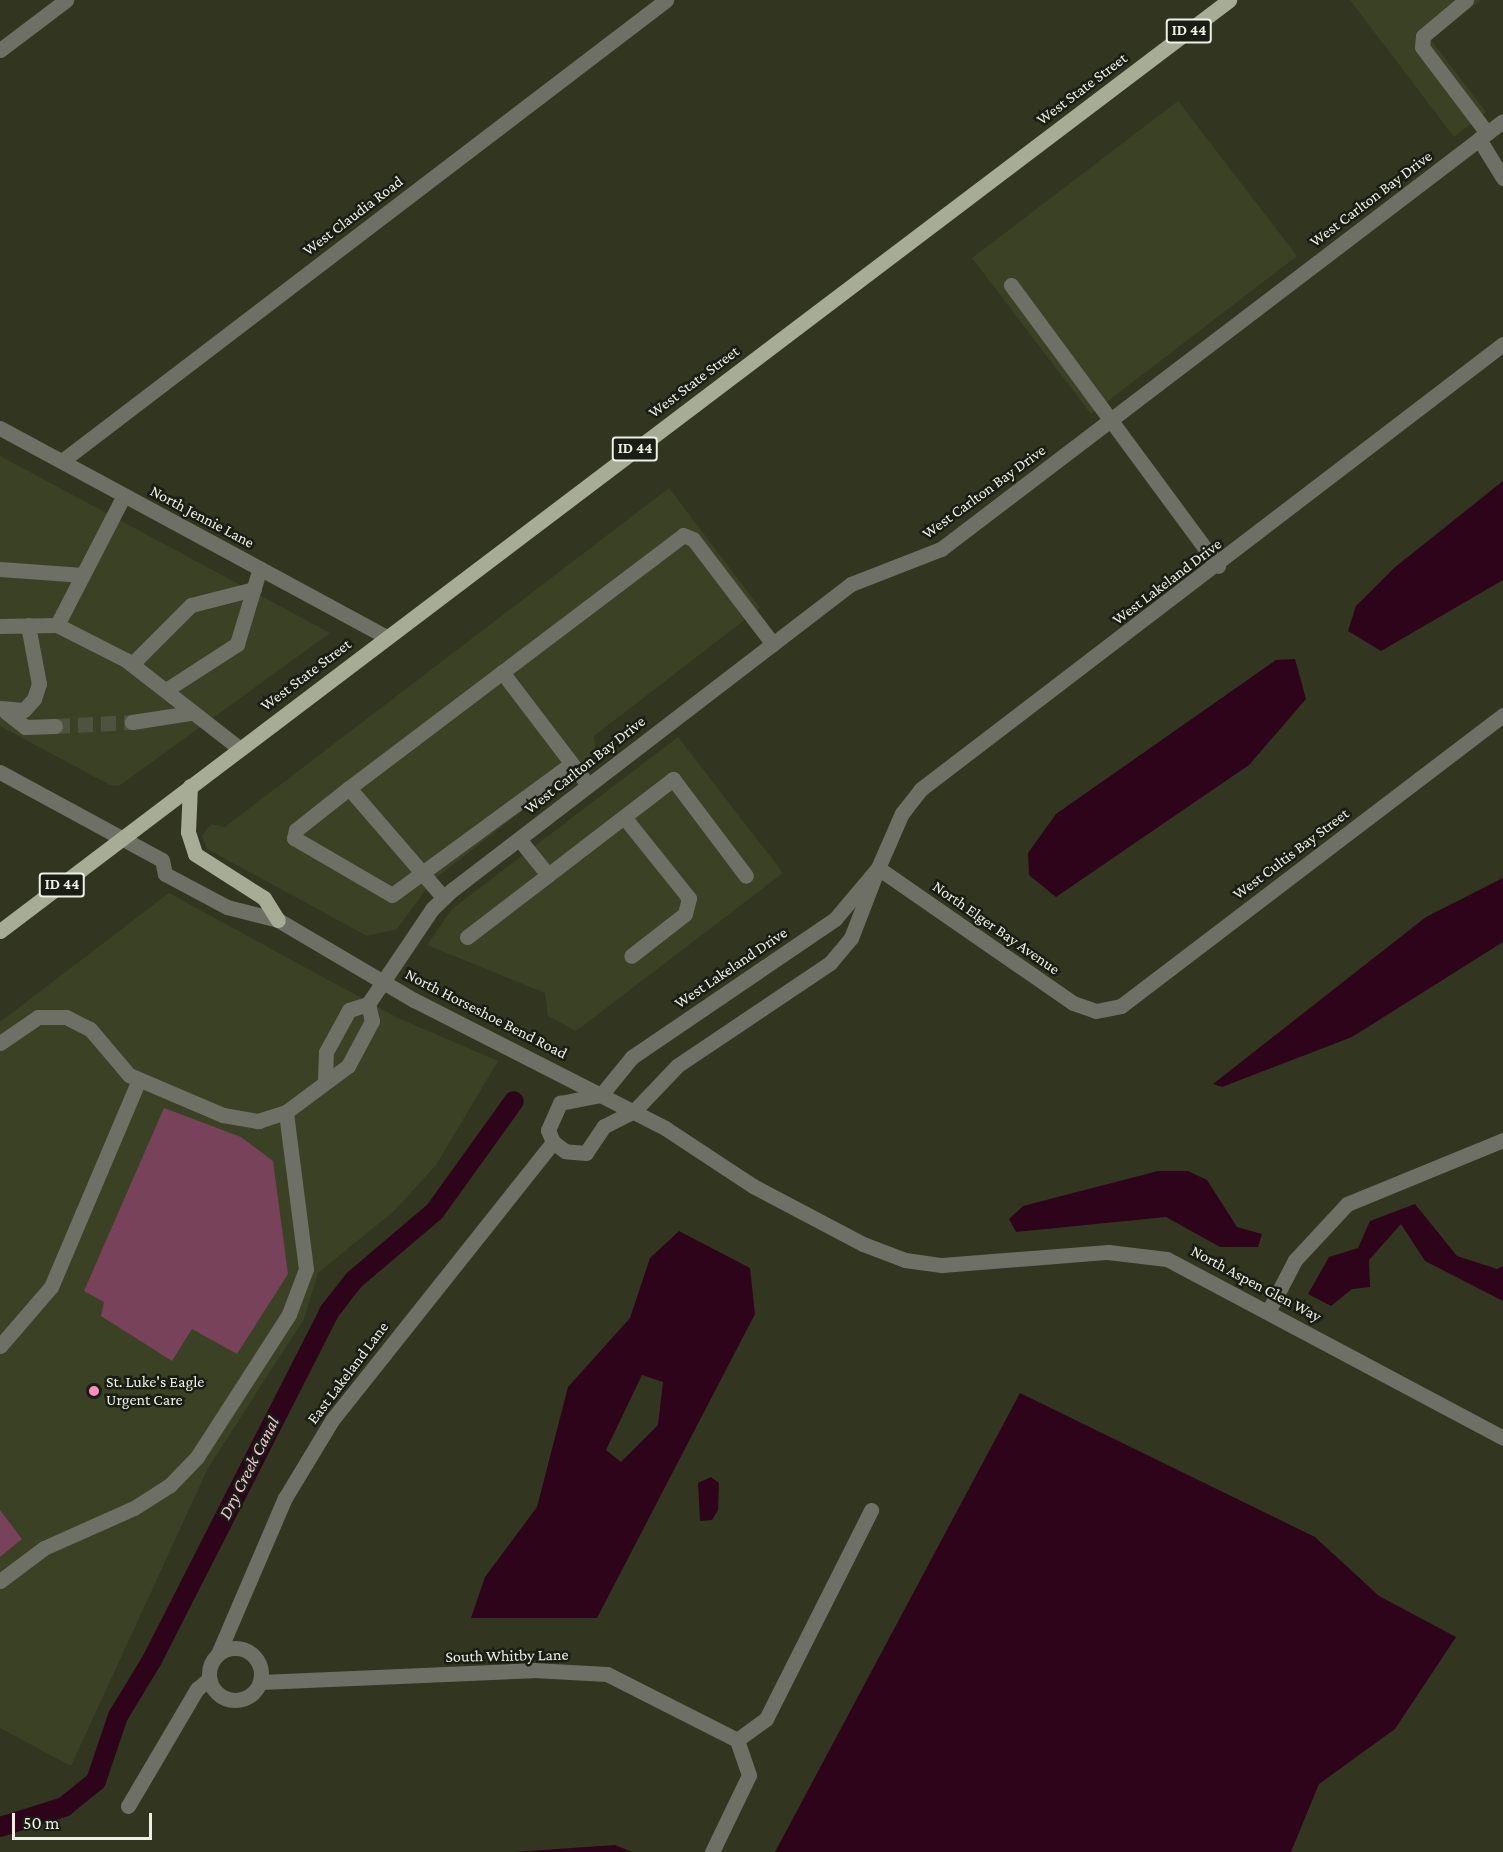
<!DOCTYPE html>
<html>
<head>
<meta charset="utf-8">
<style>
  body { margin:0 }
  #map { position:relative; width:1503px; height:1852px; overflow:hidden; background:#323621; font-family:"Crimson Pro",serif }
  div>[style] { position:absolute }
  .built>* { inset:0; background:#3b4125 }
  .green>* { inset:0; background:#78425a }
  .water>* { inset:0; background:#2e041a }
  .canal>* { height:20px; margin:-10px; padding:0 10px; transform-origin:10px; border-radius:10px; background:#2e041a }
  .minor-tunnel>* { height:15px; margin-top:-7.5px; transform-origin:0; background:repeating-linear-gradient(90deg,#4e523e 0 15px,transparent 0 23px) }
  .minor>* { height:15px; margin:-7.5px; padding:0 7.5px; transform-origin:7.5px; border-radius:7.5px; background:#6e7066 }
  .minor>.ring { margin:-7.5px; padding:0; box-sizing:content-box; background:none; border:15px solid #6e7066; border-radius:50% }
  .major>* { height:15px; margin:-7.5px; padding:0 7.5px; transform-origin:7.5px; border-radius:7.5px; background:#a6ac96 }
  .dots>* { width:16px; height:16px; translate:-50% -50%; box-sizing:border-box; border:3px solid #1a1d13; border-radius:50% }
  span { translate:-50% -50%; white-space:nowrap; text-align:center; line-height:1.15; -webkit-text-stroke:5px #1a1d13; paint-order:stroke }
  .shield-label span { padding:2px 4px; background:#1a1d13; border:2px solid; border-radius:4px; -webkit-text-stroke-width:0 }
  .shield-label { font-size:15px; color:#edf0e3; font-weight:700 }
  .street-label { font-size:16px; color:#edf0e3 }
  .poi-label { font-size:16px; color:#edf0e3 }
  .left { translate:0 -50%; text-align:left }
  .water-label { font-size:18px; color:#f6c5d9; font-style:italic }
  .scale { position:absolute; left:12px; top:1813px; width:140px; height:27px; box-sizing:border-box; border:3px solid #edf0e3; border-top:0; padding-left:8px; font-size:18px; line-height:21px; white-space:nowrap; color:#edf0e3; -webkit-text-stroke:4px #1a1d13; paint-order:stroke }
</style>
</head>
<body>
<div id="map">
  <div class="built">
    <i style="clip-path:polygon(1350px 0,1481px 0,1431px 40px,1486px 112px,1454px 137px)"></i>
    <i style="clip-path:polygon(1178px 101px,1297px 256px,1091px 414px,972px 258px)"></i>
    <i style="clip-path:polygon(0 456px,330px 633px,119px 786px,110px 785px,0 726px)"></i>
    <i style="clip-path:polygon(669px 488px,760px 608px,594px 736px,596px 754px,433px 880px,397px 929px,367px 936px,207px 849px,202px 836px,211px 824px,225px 827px)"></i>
    <i style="clip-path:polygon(678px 737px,783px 873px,576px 1031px,548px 1016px,545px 993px,427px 945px,452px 909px)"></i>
    <i style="clip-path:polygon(169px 893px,398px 1018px,498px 1061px,436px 1165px,394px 1211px,318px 1273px,304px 1319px,208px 1468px,71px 1766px,0 1728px,0 1022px)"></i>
  </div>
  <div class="green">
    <i style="clip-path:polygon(164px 1108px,241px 1137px,273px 1161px,288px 1274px,237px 1354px,192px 1329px,172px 1361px,101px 1316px,104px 1302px,84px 1291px)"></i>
    <i style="clip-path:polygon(0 1510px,22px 1539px,0 1557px)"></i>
  </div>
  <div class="water">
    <i style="clip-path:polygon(1503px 481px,1503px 580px,1381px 651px,1348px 631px,1356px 606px,1394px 568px)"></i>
    <i style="clip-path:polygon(1295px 659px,1306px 699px,1249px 765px,1056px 897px,1029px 875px,1028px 853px,1056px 814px,1276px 660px)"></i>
    <i style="clip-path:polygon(1503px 878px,1503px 942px,1352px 1037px,1222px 1087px,1213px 1084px,1426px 917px)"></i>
    <i style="clip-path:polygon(1158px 1171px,1188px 1171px,1207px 1180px,1237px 1227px,1262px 1234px,1258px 1247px,1220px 1247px,1166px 1217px,1016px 1232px,1009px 1219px,1023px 1206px)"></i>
    <i style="clip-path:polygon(1415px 1204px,1457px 1256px,1497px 1269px,1503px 1266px,1503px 1301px,1425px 1261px,1401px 1224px,1369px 1260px,1370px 1287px,1352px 1289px,1331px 1306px,1308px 1294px,1329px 1257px,1358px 1248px,1370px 1221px)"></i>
    <i style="clip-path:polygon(evenodd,679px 1231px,750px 1268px,755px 1314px,597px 1618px,471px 1618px,485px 1577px,537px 1507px,568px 1387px,630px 1318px,650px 1258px,679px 1231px,642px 1375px,663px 1382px,658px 1425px,621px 1462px,606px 1450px,642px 1375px)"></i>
    <i style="clip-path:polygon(1020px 1393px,1315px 1537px,1379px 1596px,1456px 1637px,1395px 1729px,1319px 1784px,1291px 1852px,775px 1852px)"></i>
    <i style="clip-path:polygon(711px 1477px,719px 1483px,718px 1510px,712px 1520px,700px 1521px,698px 1483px)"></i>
    <i style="clip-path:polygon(615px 1845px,632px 1852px,515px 1852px)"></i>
  </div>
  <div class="canal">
    <i style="left:0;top:1827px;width:67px;rotate:-17.4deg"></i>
    <i style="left:64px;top:1807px;width:41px;rotate:-39.1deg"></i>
    <i style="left:96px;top:1781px;width:69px;rotate:-71.3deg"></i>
    <i style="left:118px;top:1716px;width:66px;rotate:-58.7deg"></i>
    <i style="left:152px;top:1660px;width:390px;rotate:-63deg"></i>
    <i style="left:329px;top:1312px;width:41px;rotate:-52deg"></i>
    <i style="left:354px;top:1280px;width:106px;rotate:-40.4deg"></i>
    <i style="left:435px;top:1211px;width:135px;rotate:-54.3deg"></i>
  </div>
  <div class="minor-tunnel">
    <i style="left:55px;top:726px;width:77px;rotate:-3deg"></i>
  </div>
  <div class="minor">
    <i style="left:1466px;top:0;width:56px;rotate:140.1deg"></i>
    <i style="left:1423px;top:36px;width:11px;rotate:95deg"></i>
    <i style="left:1422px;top:47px;width:108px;rotate:52.9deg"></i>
    <i style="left:0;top:50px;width:83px;rotate:-37.1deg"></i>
    <i style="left:1479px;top:139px;width:46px;rotate:58.4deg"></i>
    <i style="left:1011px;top:285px;width:349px;rotate:53.6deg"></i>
    <i style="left:1503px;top:344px;width:733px;rotate:142.6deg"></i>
    <i style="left:921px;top:789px;width:31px;rotate:128deg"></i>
    <i style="left:902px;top:813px;width:60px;rotate:113.6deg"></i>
    <i style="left:878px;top:868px;width:237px;rotate:34.7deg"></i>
    <i style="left:1073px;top:1003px;width:24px;rotate:19deg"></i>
    <i style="left:1096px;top:1011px;width:25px;rotate:-11deg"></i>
    <i style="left:1121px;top:1006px;width:480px;rotate:-37.3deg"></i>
    <i style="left:0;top:428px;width:440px;rotate:28.4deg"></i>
    <i style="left:62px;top:461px;width:760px;rotate:-37.35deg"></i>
    <i style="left:0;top:569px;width:83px;rotate:4.1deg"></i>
    <i style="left:57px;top:625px;width:146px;rotate:-62.7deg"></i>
    <i style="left:0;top:626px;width:57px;rotate:-1deg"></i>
    <i style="left:57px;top:625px;width:77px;rotate:26.9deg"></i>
    <i style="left:126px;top:660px;width:143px;rotate:37.9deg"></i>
    <i style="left:132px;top:664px;width:83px;rotate:-45deg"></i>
    <i style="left:191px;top:605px;width:65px;rotate:-14.3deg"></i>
    <i style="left:502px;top:672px;width:142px;rotate:52.7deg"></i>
    <i style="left:166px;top:690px;width:85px;rotate:-32.9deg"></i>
    <i style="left:237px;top:644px;width:79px;rotate:-73.2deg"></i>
    <i style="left:0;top:708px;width:24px;rotate:5deg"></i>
    <i style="left:24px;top:710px;width:15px;rotate:-48deg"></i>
    <i style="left:34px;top:699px;width:16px;rotate:-72deg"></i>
    <i style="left:39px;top:684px;width:60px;rotate:-100.6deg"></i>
    <i style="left:6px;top:712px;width:24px;rotate:38deg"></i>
    <i style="left:25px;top:727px;width:30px;rotate:-2deg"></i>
    <i style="left:132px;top:722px;width:60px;rotate:-8.7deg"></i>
    <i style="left:0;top:772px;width:184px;rotate:28.5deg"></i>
    <i style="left:162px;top:860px;width:14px;rotate:78deg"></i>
    <i style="left:165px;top:874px;width:70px;rotate:28deg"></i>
    <i style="left:227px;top:907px;width:53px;rotate:14.3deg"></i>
    <i style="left:278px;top:920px;width:158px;rotate:30.5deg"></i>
    <i style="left:414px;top:1000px;width:282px;rotate:27deg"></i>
    <i style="left:665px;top:1128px;width:105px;rotate:33.4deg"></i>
    <i style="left:753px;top:1186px;width:124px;rotate:27.8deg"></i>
    <i style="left:863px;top:1244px;width:45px;rotate:20.9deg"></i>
    <i style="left:905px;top:1260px;width:37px;rotate:8deg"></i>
    <i style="left:942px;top:1265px;width:167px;rotate:-4.5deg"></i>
    <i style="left:1108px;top:1252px;width:59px;rotate:6.8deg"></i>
    <i style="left:1167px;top:1259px;width:381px;rotate:28deg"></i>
    <i style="left:349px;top:788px;width:68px;rotate:141.6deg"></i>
    <i style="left:296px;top:830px;width:8px;rotate:104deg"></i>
    <i style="left:294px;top:838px;width:113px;rotate:30.2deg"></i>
    <i style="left:392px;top:895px;width:222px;rotate:-36.2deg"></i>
    <i style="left:624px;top:817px;width:104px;rotate:51.3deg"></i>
    <i style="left:689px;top:898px;width:16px;rotate:104deg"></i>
    <i style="left:685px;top:914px;width:68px;rotate:142.1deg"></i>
    <i style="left:519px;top:839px;width:46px;rotate:51.1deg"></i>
    <i style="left:548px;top:875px;width:158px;rotate:-37.5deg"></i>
    <i style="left:673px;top:779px;width:121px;rotate:53deg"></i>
    <i style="left:878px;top:868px;width:75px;rotate:111.1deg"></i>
    <i style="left:851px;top:938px;width:33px;rotate:130deg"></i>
    <i style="left:830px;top:963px;width:184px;rotate:146.1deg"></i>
    <i style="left:677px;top:1066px;width:62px;rotate:133.7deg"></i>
    <i style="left:634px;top:1111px;width:34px;rotate:153deg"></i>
    <i style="left:604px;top:1126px;width:32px;rotate:124deg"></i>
    <i style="left:586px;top:1153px;width:21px;rotate:-175deg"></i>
    <i style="left:565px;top:1151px;width:15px;rotate:-143deg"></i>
    <i style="left:553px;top:1142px;width:13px;rotate:-113deg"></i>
    <i style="left:548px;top:1130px;width:30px;rotate:-66deg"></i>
    <i style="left:560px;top:1103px;width:42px;rotate:-11deg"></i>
    <i style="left:601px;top:1095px;width:49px;rotate:-50.8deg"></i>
    <i style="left:632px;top:1057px;width:245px;rotate:-34.2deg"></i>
    <i style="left:835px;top:919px;width:67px;rotate:-49.9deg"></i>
    <i style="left:443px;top:897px;width:144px;rotate:-130.8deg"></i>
    <i style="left:349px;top:788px;width:419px;rotate:-37.1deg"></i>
    <i style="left:683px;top:535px;width:11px;rotate:22deg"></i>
    <i style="left:693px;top:539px;width:132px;rotate:52.7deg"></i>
    <i style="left:467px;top:937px;width:102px;rotate:-37.4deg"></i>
    <i style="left:0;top:1043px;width:46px;rotate:-34.4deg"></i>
    <i style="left:38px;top:1017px;width:28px"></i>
    <i style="left:66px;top:1017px;width:27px;rotate:27deg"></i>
    <i style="left:90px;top:1029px;width:60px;rotate:49.7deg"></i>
    <i style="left:129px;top:1075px;width:102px;rotate:23.1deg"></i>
    <i style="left:223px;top:1115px;width:36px;rotate:10deg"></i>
    <i style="left:258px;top:1121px;width:29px;rotate:-18deg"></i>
    <i style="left:286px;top:1112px;width:77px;rotate:-36.6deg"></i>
    <i style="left:348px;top:1066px;width:51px;rotate:-61.9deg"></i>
    <i style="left:372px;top:1021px;width:17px;rotate:-103deg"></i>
    <i style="left:325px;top:1080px;width:28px;rotate:-88deg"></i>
    <i style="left:326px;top:1052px;width:48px;rotate:-61.3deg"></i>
    <i style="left:349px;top:1010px;width:20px;rotate:-18deg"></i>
    <i style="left:368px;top:1004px;width:115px;rotate:-56deg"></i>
    <i style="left:432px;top:909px;width:28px;rotate:-44deg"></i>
    <i style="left:452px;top:890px;width:503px;rotate:-37.49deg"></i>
    <i style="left:851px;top:584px;width:97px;rotate:-21.3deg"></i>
    <i style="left:941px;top:549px;width:706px;rotate:-37.29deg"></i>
    <i style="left:1269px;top:1310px;width:56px;rotate:-62.5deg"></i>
    <i style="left:1295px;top:1260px;width:76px;rotate:-47.1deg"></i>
    <i style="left:1347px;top:1204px;width:169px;rotate:-22.3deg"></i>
    <i style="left:0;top:1346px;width:78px;rotate:-49.2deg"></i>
    <i style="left:51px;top:1287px;width:225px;rotate:-67deg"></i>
    <i style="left:0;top:1581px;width:55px;rotate:-36.9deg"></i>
    <i style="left:44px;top:1548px;width:98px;rotate:-24deg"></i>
    <i style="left:134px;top:1508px;width:43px;rotate:-32.6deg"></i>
    <i style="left:170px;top:1485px;width:39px;rotate:-46deg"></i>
    <i style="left:197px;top:1457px;width:170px;rotate:-57.2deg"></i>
    <i style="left:289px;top:1314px;width:48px;rotate:-69.3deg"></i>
    <i style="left:306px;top:1269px;width:158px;rotate:-97.3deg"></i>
    <i class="ring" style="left:209px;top:1648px;width:37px;height:37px"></i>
    <i style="left:218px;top:1654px;width:170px;rotate:-66.8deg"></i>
    <i style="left:285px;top:1498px;width:91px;rotate:-58.9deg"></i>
    <i style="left:332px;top:1420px;width:355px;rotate:-51.5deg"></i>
    <i style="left:261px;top:1682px;width:272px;rotate:-2.5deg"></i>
    <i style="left:533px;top:1670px;width:74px;rotate:3.1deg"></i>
    <i style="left:607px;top:1674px;width:146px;rotate:26.9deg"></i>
    <i style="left:737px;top:1740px;width:36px;rotate:-36deg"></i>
    <i style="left:766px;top:1719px;width:234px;rotate:-63.3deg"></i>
    <i style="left:128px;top:1806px;width:136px;rotate:-59.5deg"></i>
    <i style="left:197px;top:1689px;width:16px;rotate:-40deg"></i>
    <i style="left:712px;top:1852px;width:85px;rotate:-64.3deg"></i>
    <i style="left:749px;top:1775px;width:37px;rotate:-109deg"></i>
  </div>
  <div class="major">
    <i style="left:190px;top:786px;width:46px;rotate:92.5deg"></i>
    <i style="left:188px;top:832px;width:23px;rotate:72deg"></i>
    <i style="left:195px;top:854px;width:82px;rotate:32.5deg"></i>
    <i style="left:264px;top:898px;width:26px;rotate:58deg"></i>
    <i style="left:0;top:931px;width:1542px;rotate:-37.14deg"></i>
  </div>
  <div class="dots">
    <i style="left:94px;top:1391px;background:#fd8ec0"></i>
  </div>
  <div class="shield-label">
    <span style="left:1189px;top:31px">ID 44</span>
    <span style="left:635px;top:449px">ID 44</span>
    <span style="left:62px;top:885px">ID 44</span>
  </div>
  <div class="street-label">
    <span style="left:1082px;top:89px;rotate:-37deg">West State Street</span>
    <span style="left:1371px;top:199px;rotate:-37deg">West Carlton Bay Drive</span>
    <span style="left:353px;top:216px;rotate:-37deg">West Claudia Road</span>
    <span style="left:694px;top:382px;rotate:-37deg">West State Street</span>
    <span style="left:984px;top:492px;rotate:-36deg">West Carlton Bay Drive</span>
    <span style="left:202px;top:517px;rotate:28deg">North Jennie Lane</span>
    <span style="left:1167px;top:582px;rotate:-37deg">West Lakeland Drive</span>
    <span style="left:306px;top:675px;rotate:-37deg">West State Street</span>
    <span style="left:585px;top:765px;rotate:-38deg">West Carlton Bay Drive</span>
    <span style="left:1291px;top:854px;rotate:-37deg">West Cultis Bay Street</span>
    <span style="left:996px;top:928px;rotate:35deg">North Elger Bay Avenue</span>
    <span style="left:731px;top:968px;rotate:-34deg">West Lakeland Drive</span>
    <span style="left:486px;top:1014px;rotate:27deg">North Horseshoe Bend Road</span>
    <span style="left:1256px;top:1284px;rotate:28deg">North Aspen Glen Way</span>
    <span style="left:348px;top:1373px;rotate:-53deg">East Lakeland Lane</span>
    <span style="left:507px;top:1656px;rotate:-1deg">South Whitby Lane</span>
  </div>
  <div class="poi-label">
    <span class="left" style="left:106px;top:1391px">St. Luke's Eagle<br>Urgent Care</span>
  </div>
  <div class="water-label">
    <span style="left:249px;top:1468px;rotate:-63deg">Dry Creek Canal</span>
  </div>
  <div class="scale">50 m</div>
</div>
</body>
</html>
